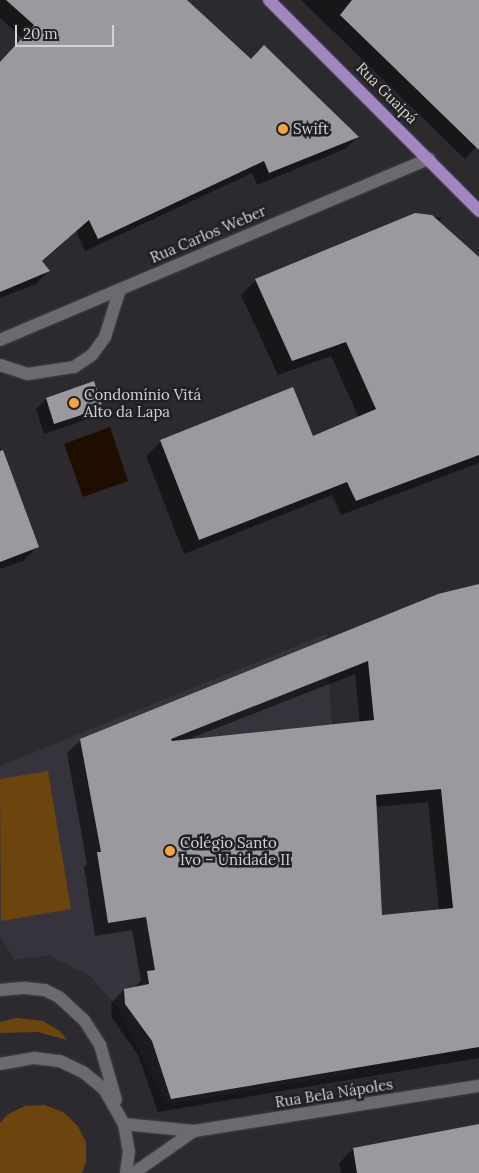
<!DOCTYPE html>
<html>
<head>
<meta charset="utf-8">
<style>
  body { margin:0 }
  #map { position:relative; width:479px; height:1173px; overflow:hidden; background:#2c2a2e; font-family:Lora,serif }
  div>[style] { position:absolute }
  .built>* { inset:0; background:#37333c }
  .green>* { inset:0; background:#6c450e }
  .water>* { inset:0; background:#1f0e00 }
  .shadow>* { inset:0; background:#0007 }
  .building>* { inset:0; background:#9b999e }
  .roads { filter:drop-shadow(0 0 1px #464547) drop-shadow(0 0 1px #464547) }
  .minor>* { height:12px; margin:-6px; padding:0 6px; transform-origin:6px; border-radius:6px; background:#6c6a6f }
  .major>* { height:12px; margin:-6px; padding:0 6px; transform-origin:6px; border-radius:6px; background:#a187c0 }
  .dots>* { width:14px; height:14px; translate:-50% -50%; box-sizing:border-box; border:2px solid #222024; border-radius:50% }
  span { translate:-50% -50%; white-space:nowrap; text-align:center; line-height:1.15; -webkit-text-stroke:5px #222024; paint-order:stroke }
  .street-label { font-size:15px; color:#d3d2d4 }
  .poi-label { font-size:15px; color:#d3d2d4 }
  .left { translate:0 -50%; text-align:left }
  .scale { position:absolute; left:15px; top:25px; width:99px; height:22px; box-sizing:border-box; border:2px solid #d3d2d4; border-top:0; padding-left:6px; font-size:15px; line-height:18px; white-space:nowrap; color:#d3d2d4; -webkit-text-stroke:4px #222024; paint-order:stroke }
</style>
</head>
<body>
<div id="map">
  <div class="built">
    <i style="clip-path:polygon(326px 634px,355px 1073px,166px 1104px,119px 1009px,90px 976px,48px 955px,14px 960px,0 936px,0 766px)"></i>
  </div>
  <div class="green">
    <i style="clip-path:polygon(48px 771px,71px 909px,1px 921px,0 779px)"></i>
    <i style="clip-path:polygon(16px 1018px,43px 1021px,60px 1031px,67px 1040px,38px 1032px,0 1033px,0 1022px)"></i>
    <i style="clip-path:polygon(45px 1105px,63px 1112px,77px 1125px,86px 1142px,86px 1162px,82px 1173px,0 1173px,0 1123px,8px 1114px,25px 1106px)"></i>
  </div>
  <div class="water">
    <i style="clip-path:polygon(110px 427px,128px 481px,83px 497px,64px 444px)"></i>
  </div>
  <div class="shadow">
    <i style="clip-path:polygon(0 0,189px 0,187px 2px,251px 60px,358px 137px,345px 149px,257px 185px,252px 173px,85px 251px,76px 231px,42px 262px,48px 271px,36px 284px,0 298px,0 63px,22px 38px,0 18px)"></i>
    <i style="clip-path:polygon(301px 0,479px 0,479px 148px,477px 146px,465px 159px)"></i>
    <i style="clip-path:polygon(415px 215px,442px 218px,438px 223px,479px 258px,479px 463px,341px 515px,332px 495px,184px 554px,146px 456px,160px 442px,293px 389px,312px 437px,359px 418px,331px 356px,278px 375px,241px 295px,256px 280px)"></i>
    <i style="clip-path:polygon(46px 399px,101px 407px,91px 418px,44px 434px,36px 409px)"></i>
    <i style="clip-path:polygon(0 447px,37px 547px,23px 561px,0 569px)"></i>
    <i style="clip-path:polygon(evenodd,479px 585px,479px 1058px,158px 1112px,138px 1055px,112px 1018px,111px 1003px,124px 990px,134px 988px,141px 980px,132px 930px,95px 936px,84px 867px,87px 864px,67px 753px,81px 740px,479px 585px,355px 674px,360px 723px,186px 740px,355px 674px,479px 585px,428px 802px,439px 911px,381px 916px,375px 807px,428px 802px)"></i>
    <i style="clip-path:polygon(479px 1127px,479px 1173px,341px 1173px,339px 1163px,353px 1149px)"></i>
  </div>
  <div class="building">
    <i style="clip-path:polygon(6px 0,187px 0,251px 59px,264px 45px,359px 137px,269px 173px,264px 161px,98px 239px,89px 220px,42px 261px,50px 271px,0 292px,0 62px,34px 25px)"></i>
    <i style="clip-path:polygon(352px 0,479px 0,479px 150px,340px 15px)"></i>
    <i style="clip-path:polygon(415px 213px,432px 215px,479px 257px,479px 455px,356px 501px,347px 482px,199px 540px,160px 440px,293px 387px,313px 436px,376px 409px,346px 342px,292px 361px,255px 279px)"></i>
    <i style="clip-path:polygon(94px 381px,103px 408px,54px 424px,46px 398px)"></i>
    <i style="clip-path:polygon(3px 450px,39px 547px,0 562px,0 451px)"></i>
    <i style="clip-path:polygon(evenodd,479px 584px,479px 1047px,171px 1099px,152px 1041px,125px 1004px,124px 989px,149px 984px,147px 971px,155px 970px,146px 917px,108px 923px,97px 852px,101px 852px,80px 739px,438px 594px,479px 584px,368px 661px,374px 720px,172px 741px,171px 739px,368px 661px,479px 584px,441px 789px,453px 908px,382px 915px,376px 795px,441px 789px)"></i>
    <i style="clip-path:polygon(479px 1124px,479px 1173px,357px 1173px,353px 1148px)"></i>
  </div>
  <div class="roads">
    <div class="minor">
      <i style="left:0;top:340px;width:466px;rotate:-22.9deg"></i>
      <i style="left:0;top:365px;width:29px;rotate:18deg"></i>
      <i style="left:28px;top:374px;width:47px;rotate:-8.7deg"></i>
      <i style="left:74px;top:367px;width:22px;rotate:-34deg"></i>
      <i style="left:92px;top:355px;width:22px;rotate:-54deg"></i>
      <i style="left:105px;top:337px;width:50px;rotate:-72.6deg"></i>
      <i style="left:0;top:990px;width:25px;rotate:-5deg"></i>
      <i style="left:25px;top:988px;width:20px;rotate:6deg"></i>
      <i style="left:45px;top:990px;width:16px;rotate:27deg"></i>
      <i style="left:59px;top:997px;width:34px;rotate:43deg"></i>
      <i style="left:84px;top:1020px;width:30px;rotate:57deg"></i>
      <i style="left:100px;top:1045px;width:57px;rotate:73.8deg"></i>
      <i style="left:0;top:1064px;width:35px;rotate:-10deg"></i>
      <i style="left:34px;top:1058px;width:26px;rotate:7deg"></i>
      <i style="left:60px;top:1061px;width:25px;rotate:26deg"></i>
      <i style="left:83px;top:1072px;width:27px;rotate:39deg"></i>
      <i style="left:104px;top:1089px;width:40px;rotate:60.3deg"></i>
      <i style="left:124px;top:1124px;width:27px;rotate:80deg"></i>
      <i style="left:129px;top:1151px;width:22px;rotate:98deg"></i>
      <i style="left:124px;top:1124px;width:70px;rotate:5.7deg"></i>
      <i style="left:194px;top:1131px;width:289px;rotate:-9deg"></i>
      <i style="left:134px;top:1173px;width:73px;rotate:-35deg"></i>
    </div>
    <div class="major">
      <i style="left:269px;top:0;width:298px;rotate:45.1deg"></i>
    </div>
  </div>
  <div class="dots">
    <i style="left:283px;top:129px;background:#f2a540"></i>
    <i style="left:74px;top:403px;background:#f2a540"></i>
    <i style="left:170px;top:851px;background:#f2a540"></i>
  </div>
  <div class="street-label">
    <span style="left:387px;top:93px;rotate:45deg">Rua Guaipá</span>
    <span style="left:208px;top:234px;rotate:-23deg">Rua Carlos Weber</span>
    <span style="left:334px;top:1093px;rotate:-9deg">Rua Bela Nápoles</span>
  </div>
  <div class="poi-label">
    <span class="left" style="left:293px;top:129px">Swift</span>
    <span class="left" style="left:84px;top:403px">Condomínio Vitá<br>Alto da Lapa</span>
    <span class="left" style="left:180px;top:851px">Colégio Santo<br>Ivo – Unidade II</span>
  </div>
  <div class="scale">20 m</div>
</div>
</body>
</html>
